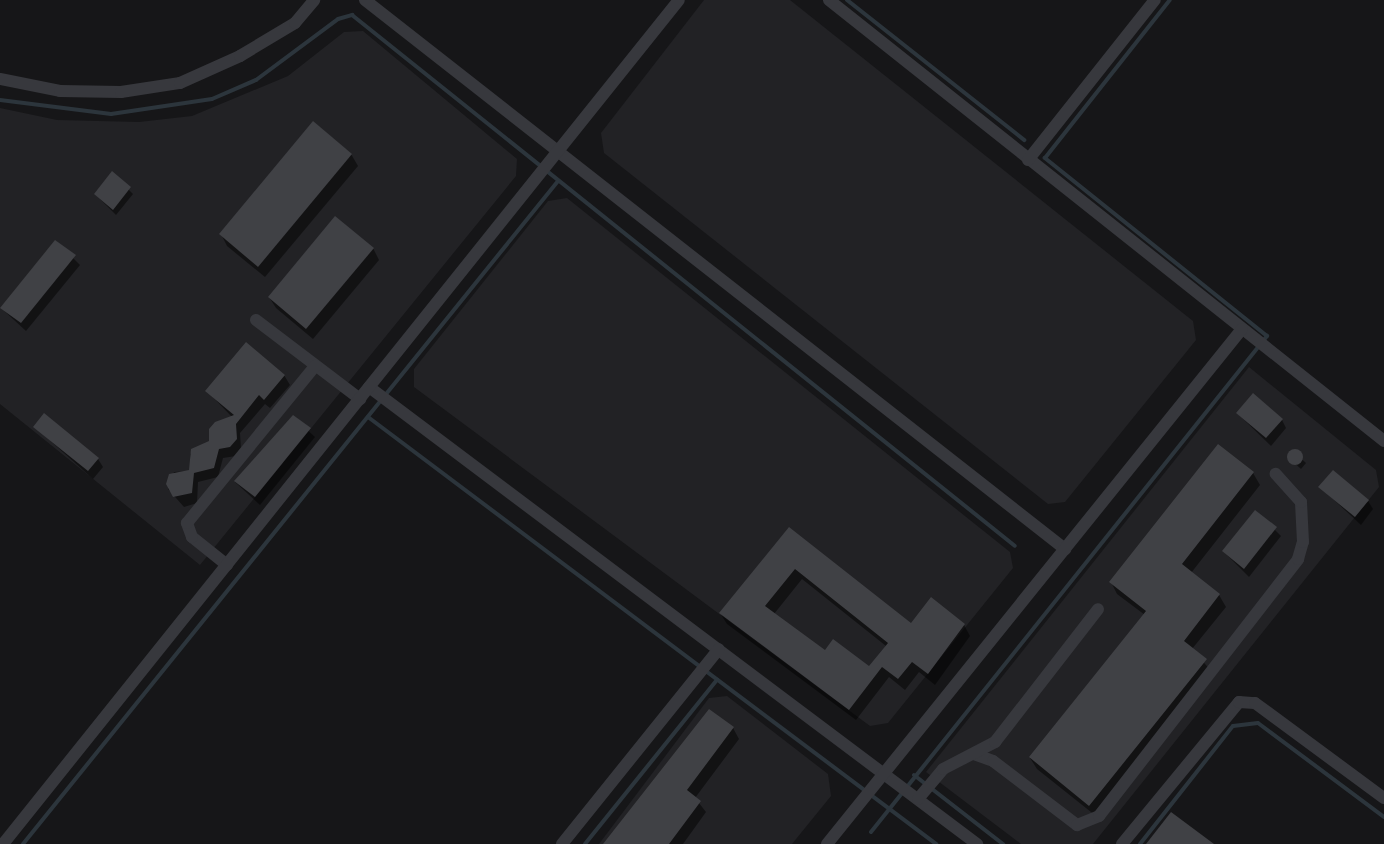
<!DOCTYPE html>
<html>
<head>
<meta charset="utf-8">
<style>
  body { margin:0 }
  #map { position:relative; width:1384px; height:844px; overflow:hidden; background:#161618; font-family:Roboto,sans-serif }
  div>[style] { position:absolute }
  .built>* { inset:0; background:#222225 }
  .shadow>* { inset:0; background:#0007 }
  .stream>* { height:4px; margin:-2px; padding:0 2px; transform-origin:2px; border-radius:2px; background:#2c353c }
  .building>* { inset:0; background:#404145 }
  .round { border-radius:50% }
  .minor>* { height:12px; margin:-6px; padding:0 6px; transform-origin:6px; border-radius:6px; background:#37383d }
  span { translate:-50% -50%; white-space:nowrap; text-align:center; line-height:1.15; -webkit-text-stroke:4px #111113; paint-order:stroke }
</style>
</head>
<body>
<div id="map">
  <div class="built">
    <i style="clip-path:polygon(704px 0,790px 0,1193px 321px,1196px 340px,1065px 502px,1048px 504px,604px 153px,601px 133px)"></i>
    <i style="clip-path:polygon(363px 31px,517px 159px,516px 176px,200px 565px,0 404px,0 108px,57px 120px,139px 122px,192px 116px,288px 76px,344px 32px)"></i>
    <i style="clip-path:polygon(567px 198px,1010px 552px,1013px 568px,888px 723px,870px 726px,414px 387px,414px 369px,548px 201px)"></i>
    <i style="clip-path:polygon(1249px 367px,1376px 470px,1379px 487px,1093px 844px,1021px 844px,926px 772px)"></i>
    <i style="clip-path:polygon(727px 696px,828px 774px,831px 796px,792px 844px,599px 844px,709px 698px)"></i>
  </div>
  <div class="shadow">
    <i style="clip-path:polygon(351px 154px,358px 166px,265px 277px,227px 246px,221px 234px)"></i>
    <i style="clip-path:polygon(112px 173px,133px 194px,116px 215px,95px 194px)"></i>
    <i style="clip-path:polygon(56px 241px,80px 265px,26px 331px,1px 308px)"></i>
    <i style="clip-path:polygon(373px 248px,379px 260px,313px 339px,276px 308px,269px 297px)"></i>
    <i style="clip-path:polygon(284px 375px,290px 385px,270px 408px,265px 404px,240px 433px,241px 449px,236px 456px,223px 458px,218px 477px,198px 482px,197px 503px,184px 507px,168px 489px,174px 472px,191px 471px,190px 454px,210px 442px,232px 417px,207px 391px)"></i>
    <i style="clip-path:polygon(1237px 413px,1282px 420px,1286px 428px,1271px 446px)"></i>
    <i style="clip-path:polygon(293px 417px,315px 437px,260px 505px,235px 482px)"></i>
    <i style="clip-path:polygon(35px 427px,98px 459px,103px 467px,93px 479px)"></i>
    <i style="clip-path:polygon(1293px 451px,1306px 463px,1301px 469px,1289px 458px)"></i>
    <i style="clip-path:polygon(1253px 473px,1260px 485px,1191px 573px,1219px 595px,1226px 607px,1192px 649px,1212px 672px,1096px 816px,1037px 769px,1030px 758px,1145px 615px,1117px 594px,1111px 582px)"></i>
    <i style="clip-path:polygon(1320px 487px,1368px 501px,1373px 509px,1361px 525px)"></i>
    <i style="clip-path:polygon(1256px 511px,1281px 536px,1249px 577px,1224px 552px)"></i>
    <i style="clip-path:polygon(evenodd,789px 528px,911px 625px,964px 625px,970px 636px,935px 685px,919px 672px,905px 690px,889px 677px,856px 720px,727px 624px,720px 613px,789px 528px,802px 579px,886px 646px,870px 668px,825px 651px,774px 614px,802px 579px)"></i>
    <i style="clip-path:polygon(733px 728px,739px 739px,695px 798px,706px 812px,683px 844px,605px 844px)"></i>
  </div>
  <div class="stream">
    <i style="left:847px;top:0;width:226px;rotate:38.3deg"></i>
    <i style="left:0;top:100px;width:112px;rotate:7.2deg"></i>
    <i style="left:111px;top:114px;width:102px;rotate:-8.4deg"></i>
    <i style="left:212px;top:99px;width:48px;rotate:-23.4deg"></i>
    <i style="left:256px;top:80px;width:102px;rotate:-36.6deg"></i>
    <i style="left:338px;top:19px;width:15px;rotate:-16deg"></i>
    <i style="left:352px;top:15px;width:849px;rotate:38.69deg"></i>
    <i style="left:368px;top:417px;width:711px;rotate:36.93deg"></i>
    <i style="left:914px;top:775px;width:113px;rotate:37.8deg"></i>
    <i style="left:871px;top:832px;width:635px;rotate:-51.4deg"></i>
    <i style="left:1267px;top:336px;width:285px;rotate:-141.3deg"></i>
    <i style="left:1045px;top:158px;width:201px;rotate:-51.7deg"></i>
    <i style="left:23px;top:844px;width:852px;rotate:-51.1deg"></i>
    <i style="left:585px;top:844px;width:211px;rotate:-51.2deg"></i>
    <i style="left:1140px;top:844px;width:150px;rotate:-51.8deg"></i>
    <i style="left:1233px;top:726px;width:25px;rotate:-7deg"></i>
    <i style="left:1258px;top:723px;width:157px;rotate:36.7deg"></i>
  </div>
  <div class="building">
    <i style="clip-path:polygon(313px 121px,352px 154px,258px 267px,219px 234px)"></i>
    <i style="clip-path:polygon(112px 171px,131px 187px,113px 210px,94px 194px)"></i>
    <i style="clip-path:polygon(335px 216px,374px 248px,306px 329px,268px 297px)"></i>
    <i style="clip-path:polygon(55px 240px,76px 255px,21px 323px,0 308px)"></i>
    <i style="clip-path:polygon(246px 342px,285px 375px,264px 400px,259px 395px,236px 424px,237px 439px,230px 447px,219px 449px,214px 468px,194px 473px,192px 493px,173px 497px,166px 484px,169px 474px,189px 470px,191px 449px,209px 441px,209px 429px,215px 422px,234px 415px,205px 391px)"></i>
    <i style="clip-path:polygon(1253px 393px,1283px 419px,1266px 438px,1236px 413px)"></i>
    <i style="clip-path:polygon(44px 413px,99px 458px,88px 471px,33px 427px)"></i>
    <i style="clip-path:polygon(293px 415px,311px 428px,255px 497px,234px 481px)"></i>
    <i style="clip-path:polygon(1218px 444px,1254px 472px,1182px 564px,1220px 594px,1184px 641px,1207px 659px,1089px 806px,1029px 757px,1146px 611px,1109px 582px)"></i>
    <i class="round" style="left:1287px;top:449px;width:16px;height:16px"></i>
    <i style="clip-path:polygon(1333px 470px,1369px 500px,1355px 517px,1318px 487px)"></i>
    <i style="clip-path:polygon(1255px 510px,1277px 527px,1244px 569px,1222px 551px)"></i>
    <i style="clip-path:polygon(evenodd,789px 527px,911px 623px,931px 597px,965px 624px,928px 674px,912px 662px,898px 679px,882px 667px,849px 710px,719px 613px,789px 527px,795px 569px,888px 643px,869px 666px,833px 639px,825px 650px,765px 606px,795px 569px)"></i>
    <i style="clip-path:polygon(709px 709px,734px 727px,687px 790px,701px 801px,669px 844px,603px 844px)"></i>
    <i style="clip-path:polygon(1171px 812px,1214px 844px,1146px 844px)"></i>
  </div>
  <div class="minor">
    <i style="left:365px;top:0;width:890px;rotate:38.11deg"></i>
    <i style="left:829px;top:0;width:709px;rotate:38.47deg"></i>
    <i style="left:0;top:79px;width:61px;rotate:11.3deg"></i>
    <i style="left:60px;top:91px;width:61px;rotate:0.9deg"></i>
    <i style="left:121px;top:92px;width:60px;rotate:-8.7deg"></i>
    <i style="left:180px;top:83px;width:66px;rotate:-24.2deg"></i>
    <i style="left:240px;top:56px;width:64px;rotate:-31deg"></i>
    <i style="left:295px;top:23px;width:30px;rotate:-50deg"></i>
    <i style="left:1028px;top:160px;width:204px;rotate:-51.6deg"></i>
    <i style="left:256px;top:320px;width:131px;rotate:37.2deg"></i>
    <i style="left:369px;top:387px;width:761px;rotate:36.93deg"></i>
    <i style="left:227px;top:565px;width:45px;rotate:-141.3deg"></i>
    <i style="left:192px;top:537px;width:15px;rotate:-110deg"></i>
    <i style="left:187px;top:523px;width:203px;rotate:-50.8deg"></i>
    <i style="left:974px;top:754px;width:20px;rotate:20deg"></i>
    <i style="left:993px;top:761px;width:106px;rotate:37.3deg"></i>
    <i style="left:1077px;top:825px;width:24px;rotate:-22deg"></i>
    <i style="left:1099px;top:816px;width:325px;rotate:-52.2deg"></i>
    <i style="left:1298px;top:559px;width:18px;rotate:-74deg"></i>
    <i style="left:1303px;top:542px;width:40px;rotate:-92.9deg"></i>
    <i style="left:1301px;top:502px;width:38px;rotate:-132deg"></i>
    <i style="left:918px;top:799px;width:39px;rotate:-50deg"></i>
    <i style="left:943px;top:769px;width:59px;rotate:-27.4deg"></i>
    <i style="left:995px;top:742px;width:168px;rotate:-52.2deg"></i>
    <i style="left:3px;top:844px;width:1081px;rotate:-51.31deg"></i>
    <i style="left:562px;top:844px;width:250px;rotate:-51.2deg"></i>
    <i style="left:827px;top:844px;width:661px;rotate:-51.14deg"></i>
    <i style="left:1122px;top:844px;width:184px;rotate:-50.5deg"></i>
    <i style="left:1239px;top:702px;width:16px;rotate:4deg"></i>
    <i style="left:1255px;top:703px;width:160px;rotate:36.4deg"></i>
  </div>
</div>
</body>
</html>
